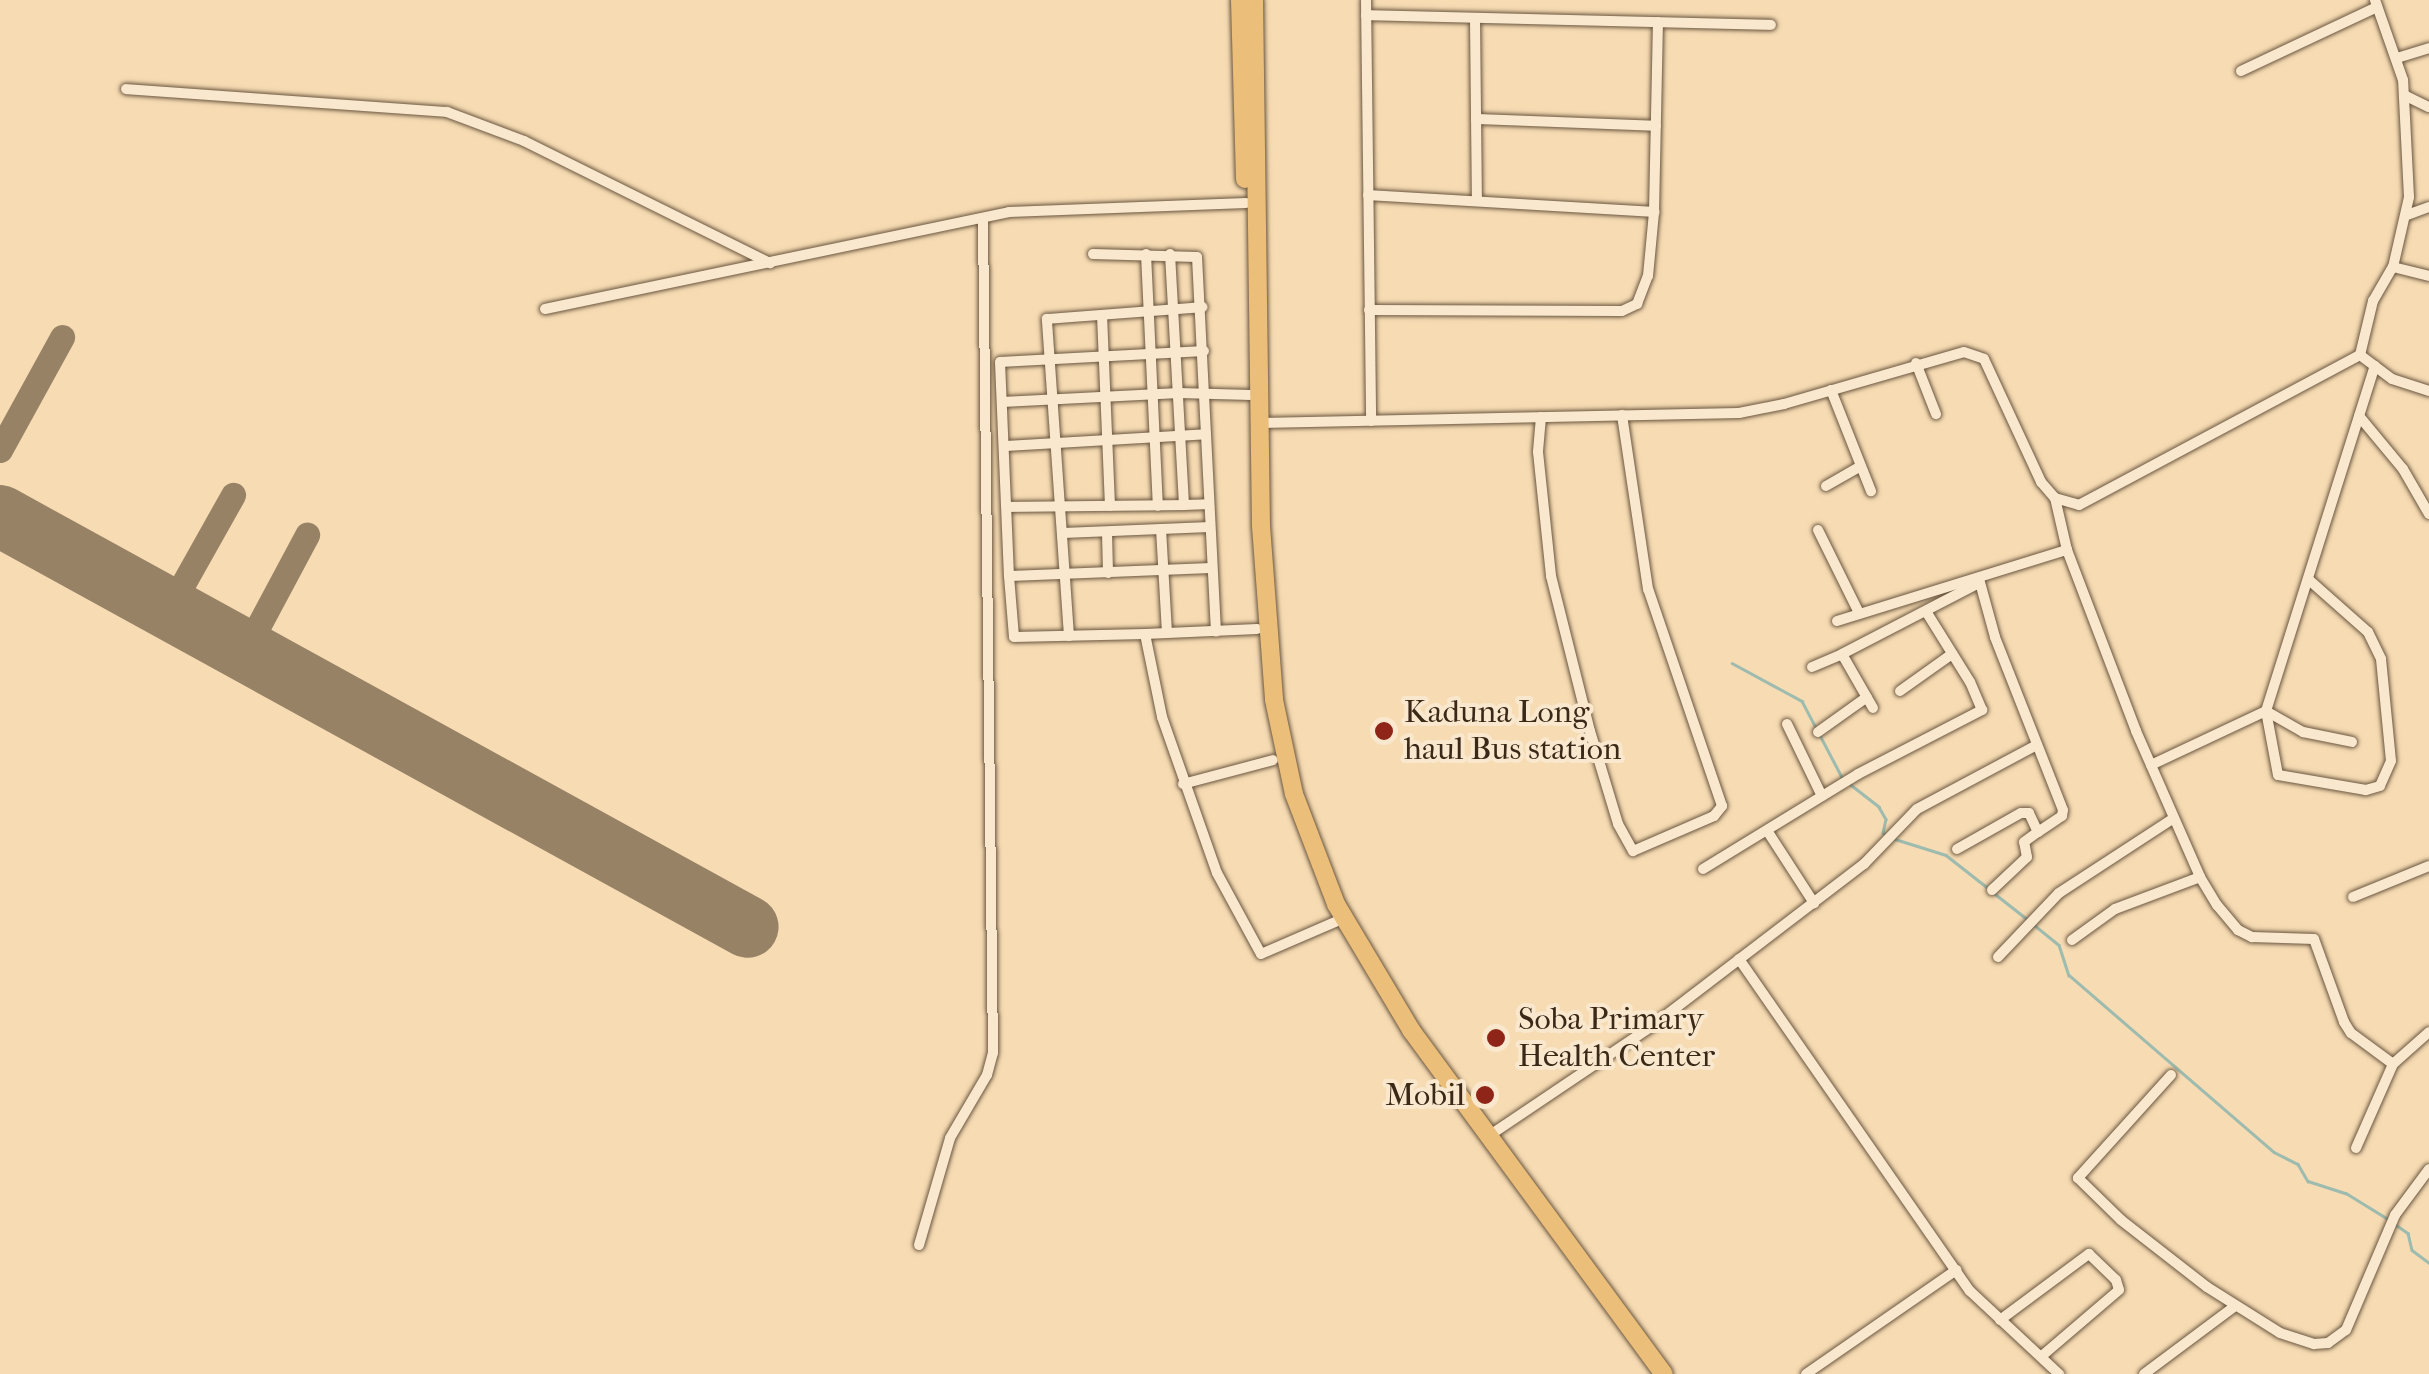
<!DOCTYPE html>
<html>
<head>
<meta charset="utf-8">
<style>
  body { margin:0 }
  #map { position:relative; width:2429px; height:1374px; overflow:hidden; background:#f6dbb3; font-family:"IM FELL French Canon",serif }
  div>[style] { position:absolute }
  .stream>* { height:2.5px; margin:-1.25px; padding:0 1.25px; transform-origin:1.25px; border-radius:1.25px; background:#9dbbae }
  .taxiway>* { height:25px; margin:-12.5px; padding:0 12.5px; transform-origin:12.5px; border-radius:12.5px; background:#988266 }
  .runway>* { height:62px; margin:-31px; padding:0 31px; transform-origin:31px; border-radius:31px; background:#988266 }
  .roads { filter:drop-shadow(0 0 2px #6a563f) drop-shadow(0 0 2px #6a563f) }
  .minor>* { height:10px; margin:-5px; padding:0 5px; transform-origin:5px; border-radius:5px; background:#f9e8ce }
  .trunk>* { height:18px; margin:-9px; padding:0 9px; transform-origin:9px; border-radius:9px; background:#ebbe7a }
  .dots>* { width:28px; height:28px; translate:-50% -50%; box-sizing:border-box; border:5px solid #f9e8ce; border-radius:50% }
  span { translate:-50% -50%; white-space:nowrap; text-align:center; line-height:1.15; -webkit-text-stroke:8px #f9e8ce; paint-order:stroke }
  .poi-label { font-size:32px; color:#3b2918 }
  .left { translate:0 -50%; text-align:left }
  .right { translate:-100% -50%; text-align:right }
</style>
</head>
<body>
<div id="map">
  <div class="stream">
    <i style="left:1732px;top:663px;width:80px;rotate:28.5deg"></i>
    <i style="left:1802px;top:701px;width:88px;rotate:62.3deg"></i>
    <i style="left:1850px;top:784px;width:37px;rotate:38deg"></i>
    <i style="left:1879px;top:807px;width:14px;rotate:60deg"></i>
    <i style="left:1886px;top:819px;width:14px;rotate:102deg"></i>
    <i style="left:1883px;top:833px;width:5px;rotate:22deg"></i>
    <i style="left:1895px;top:839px;width:53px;rotate:17.4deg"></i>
    <i style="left:1946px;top:855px;width:53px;rotate:38.2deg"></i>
    <i style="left:1994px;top:893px;width:42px;rotate:38.2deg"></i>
    <i style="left:2033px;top:924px;width:33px;rotate:39deg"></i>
    <i style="left:2059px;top:945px;width:32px;rotate:72deg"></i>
    <i style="left:2069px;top:975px;width:271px;rotate:40.8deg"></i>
    <i style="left:2274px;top:1152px;width:27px;rotate:27deg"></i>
    <i style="left:2298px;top:1164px;width:20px;rotate:60deg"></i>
    <i style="left:2308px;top:1181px;width:40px;rotate:18deg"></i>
    <i style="left:2346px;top:1193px;width:49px;rotate:31.8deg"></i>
    <i style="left:2395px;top:1224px;width:16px;rotate:35deg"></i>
    <i style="left:2408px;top:1233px;width:17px;rotate:77deg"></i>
    <i style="left:2412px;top:1250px;width:21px;rotate:37deg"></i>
  </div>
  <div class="taxiway">
    <i style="left:0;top:450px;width:129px;rotate:-61.2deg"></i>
    <i style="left:169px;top:609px;width:131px;rotate:-60.7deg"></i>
    <i style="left:245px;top:651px;width:132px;rotate:-61.9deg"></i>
  </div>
  <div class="runway">
    <i style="left:0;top:516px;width:853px;rotate:28.79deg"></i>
  </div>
  <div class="roads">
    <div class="minor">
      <i style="left:1366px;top:0;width:421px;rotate:89.3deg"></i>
      <i style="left:1366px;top:15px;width:405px;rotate:1.4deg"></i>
      <i style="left:1475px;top:18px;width:183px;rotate:89.4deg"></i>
      <i style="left:2397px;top:58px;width:34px;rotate:-17deg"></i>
      <i style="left:2241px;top:71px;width:150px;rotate:-25.2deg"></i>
      <i style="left:126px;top:89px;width:322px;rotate:4.1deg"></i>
      <i style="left:447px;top:112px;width:82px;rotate:20.6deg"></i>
      <i style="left:524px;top:141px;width:275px;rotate:26.4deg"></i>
      <i style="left:2406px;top:96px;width:25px;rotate:26deg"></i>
      <i style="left:1476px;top:119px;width:180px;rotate:2.2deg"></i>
      <i style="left:1368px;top:195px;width:287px;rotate:3.4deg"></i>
      <i style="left:2407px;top:215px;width:23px;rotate:-20deg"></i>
      <i style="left:1093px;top:254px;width:104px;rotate:1.7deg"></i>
      <i style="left:1197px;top:257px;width:375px;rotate:87.1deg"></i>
      <i style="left:1146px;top:254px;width:252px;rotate:87.3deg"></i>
      <i style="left:1170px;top:254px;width:251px;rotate:86.8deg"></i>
      <i style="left:1184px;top:505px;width:25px;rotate:-2deg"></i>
      <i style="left:2393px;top:267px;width:37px;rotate:14deg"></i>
      <i style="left:545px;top:309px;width:474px;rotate:-11.8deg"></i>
      <i style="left:1009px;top:212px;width:237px;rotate:-2.2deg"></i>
      <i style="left:1369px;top:310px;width:253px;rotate:0.2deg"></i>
      <i style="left:1622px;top:311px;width:17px;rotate:-25deg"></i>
      <i style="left:1637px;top:304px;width:30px;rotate:-69deg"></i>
      <i style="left:1648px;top:276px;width:64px;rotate:-84.6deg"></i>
      <i style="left:1654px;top:212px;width:190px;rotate:-88.8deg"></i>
      <i style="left:1102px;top:315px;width:191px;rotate:87.6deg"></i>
      <i style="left:1204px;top:351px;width:204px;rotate:176.9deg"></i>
      <i style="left:1000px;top:362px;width:214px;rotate:87.6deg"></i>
      <i style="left:1009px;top:576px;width:203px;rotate:-2.3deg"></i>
      <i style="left:2360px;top:355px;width:40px;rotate:37deg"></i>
      <i style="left:2392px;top:379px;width:39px;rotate:18deg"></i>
      <i style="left:1916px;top:363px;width:55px;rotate:68.6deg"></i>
      <i style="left:1831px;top:390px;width:109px;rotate:68.4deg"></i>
      <i style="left:1002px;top:402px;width:177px;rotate:-2.9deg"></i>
      <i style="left:1179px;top:393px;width:72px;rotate:1.6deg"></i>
      <i style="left:2359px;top:416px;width:69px;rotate:50.3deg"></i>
      <i style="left:2403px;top:469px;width:52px;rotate:60deg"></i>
      <i style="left:1541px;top:417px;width:35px;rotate:95deg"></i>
      <i style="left:1538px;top:452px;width:125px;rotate:84deg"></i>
      <i style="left:1551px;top:576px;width:160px;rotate:75.9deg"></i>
      <i style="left:1590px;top:731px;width:97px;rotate:73.2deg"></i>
      <i style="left:1618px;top:824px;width:31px;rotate:61deg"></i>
      <i style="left:1633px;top:851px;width:88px;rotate:-23.4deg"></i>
      <i style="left:1714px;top:816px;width:13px;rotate:-51deg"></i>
      <i style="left:1722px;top:806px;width:229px;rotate:-108.8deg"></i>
      <i style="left:1648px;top:589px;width:176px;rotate:-98.5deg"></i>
      <i style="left:1261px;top:423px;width:478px;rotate:-1.2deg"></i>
      <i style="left:1739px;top:413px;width:46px;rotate:-11.3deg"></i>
      <i style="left:1784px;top:404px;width:187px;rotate:-16.1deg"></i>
      <i style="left:1964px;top:352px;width:21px;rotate:19deg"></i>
      <i style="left:1984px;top:359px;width:136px;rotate:65.1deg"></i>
      <i style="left:2041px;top:482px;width:21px;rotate:49deg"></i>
      <i style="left:2055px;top:498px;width:25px;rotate:16deg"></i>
      <i style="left:2079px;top:505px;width:319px;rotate:-28.1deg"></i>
      <i style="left:2360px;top:355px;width:56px;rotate:-76.5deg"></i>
      <i style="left:2373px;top:301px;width:39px;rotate:-60deg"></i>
      <i style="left:2393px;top:267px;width:72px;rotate:-77.1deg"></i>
      <i style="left:2409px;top:197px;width:117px;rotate:-92.9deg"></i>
      <i style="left:2403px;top:80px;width:85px;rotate:-109.3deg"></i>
      <i style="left:1006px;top:446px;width:200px;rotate:-3.4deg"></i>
      <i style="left:1826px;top:486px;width:40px;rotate:-29.7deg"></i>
      <i style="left:2055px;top:498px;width:53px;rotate:77deg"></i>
      <i style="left:2067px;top:550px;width:194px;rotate:69.1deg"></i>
      <i style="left:2136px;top:731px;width:159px;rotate:66.3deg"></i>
      <i style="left:2200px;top:877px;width:33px;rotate:59deg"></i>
      <i style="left:2217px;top:905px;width:33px;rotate:50deg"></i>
      <i style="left:2238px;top:930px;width:16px;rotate:27deg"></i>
      <i style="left:2252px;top:937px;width:62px;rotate:1.8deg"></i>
      <i style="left:2314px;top:939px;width:88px;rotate:70.1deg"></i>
      <i style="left:2344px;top:1022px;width:13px;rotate:58deg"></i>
      <i style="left:2351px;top:1033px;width:52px;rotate:36.4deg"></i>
      <i style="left:1007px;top:507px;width:177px;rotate:-0.6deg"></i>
      <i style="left:1161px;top:529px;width:104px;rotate:86.7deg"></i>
      <i style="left:1818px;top:530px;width:93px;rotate:63.7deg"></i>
      <i style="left:1107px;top:532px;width:41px;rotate:88.6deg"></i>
      <i style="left:1063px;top:533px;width:147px;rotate:-2.3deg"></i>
      <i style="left:1009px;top:576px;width:61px;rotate:85.3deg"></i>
      <i style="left:1014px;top:637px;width:131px;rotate:-1.3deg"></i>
      <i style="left:2308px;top:579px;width:80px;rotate:41.5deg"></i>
      <i style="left:2368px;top:632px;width:30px;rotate:64deg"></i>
      <i style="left:2381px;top:659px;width:102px;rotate:84.4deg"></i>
      <i style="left:2391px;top:761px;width:27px;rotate:114deg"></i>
      <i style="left:2380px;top:786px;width:15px;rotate:164deg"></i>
      <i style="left:2366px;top:790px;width:89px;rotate:-170.3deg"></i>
      <i style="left:2278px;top:775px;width:65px;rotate:-100.6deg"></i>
      <i style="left:2266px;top:711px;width:362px;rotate:-72.5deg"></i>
      <i style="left:1837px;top:621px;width:241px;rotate:-17.2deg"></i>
      <i style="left:1257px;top:629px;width:112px;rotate:177.4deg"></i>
      <i style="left:1145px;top:634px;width:85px;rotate:78.4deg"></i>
      <i style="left:1162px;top:717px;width:165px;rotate:70.6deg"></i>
      <i style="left:1217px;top:873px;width:92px;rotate:61.5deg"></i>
      <i style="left:1261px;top:954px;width:81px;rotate:-23.4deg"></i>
      <i style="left:1069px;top:636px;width:318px;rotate:-94deg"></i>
      <i style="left:1047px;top:319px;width:156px;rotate:-4.4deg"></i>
      <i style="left:1812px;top:667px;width:33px;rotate:-23deg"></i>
      <i style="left:1900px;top:691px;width:64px;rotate:-35.4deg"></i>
      <i style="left:1873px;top:708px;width:62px;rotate:-119.9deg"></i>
      <i style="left:1842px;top:654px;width:152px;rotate:-27.4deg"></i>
      <i style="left:1787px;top:724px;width:80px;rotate:64.1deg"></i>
      <i style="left:1818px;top:732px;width:60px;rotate:-35.5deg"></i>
      <i style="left:2151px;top:765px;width:127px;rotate:-25.2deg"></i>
      <i style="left:2266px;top:711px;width:43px;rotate:29.6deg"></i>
      <i style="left:2303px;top:732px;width:50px;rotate:11.5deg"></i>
      <i style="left:1183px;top:784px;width:93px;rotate:-14.9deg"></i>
      <i style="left:1768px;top:832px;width:85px;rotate:57.1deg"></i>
      <i style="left:1957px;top:849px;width:73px;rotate:-29.4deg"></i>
      <i style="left:2021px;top:813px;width:8px"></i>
      <i style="left:2029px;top:813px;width:21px;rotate:65deg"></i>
      <i style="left:2038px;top:832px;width:29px;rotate:-34deg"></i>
      <i style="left:2062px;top:816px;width:6px;rotate:-81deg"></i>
      <i style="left:2063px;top:810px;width:186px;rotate:-111.5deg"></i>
      <i style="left:1995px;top:637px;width:60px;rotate:-105.4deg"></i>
      <i style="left:1703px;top:869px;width:182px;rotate:-31.5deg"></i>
      <i style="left:1858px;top:774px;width:140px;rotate:-27.3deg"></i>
      <i style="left:1982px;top:710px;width:30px;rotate:-113deg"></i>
      <i style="left:1970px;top:682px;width:81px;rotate:-121.9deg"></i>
      <i style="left:1992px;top:890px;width:48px;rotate:-43.3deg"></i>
      <i style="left:2027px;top:857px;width:15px;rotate:-101deg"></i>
      <i style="left:2024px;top:842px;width:17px;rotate:-36deg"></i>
      <i style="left:2353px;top:897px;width:82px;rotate:-22.2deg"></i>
      <i style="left:2072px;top:940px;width:53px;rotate:-35.8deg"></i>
      <i style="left:2115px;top:909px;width:91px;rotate:-20.6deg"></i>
      <i style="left:1998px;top:957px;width:88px;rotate:-46.4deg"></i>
      <i style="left:2059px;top:893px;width:137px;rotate:-33.1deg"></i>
      <i style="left:1739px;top:959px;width:404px;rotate:55.2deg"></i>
      <i style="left:1970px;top:1291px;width:122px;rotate:43deg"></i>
      <i style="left:2171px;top:1075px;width:139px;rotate:132.1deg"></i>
      <i style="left:2078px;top:1178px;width:60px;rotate:44.3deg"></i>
      <i style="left:2121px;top:1220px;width:109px;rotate:37.9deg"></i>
      <i style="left:2207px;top:1287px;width:86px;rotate:32.2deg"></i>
      <i style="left:2280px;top:1333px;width:36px;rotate:18deg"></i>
      <i style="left:2314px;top:1344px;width:14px;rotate:-4deg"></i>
      <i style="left:2328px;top:1343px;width:22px;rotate:-36deg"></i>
      <i style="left:2346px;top:1330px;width:125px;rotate:-66.9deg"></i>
      <i style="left:2395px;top:1215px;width:57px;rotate:-53.5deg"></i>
      <i style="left:1490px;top:1135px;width:195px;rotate:-33.9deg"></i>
      <i style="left:1652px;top:1026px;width:267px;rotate:-37.4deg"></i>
      <i style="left:1864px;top:864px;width:76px;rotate:-46.1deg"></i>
      <i style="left:1917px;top:809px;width:136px;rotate:-28.1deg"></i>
      <i style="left:2356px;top:1148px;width:92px;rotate:-66.2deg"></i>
      <i style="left:2393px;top:1064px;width:48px;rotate:-41.6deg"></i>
      <i style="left:919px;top:1245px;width:111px;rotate:-73.8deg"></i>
      <i style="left:950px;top:1138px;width:73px;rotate:-59.6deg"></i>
      <i style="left:987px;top:1075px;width:23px;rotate:-75deg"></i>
      <i style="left:993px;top:1053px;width:835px;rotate:-90.69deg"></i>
      <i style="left:2000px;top:1320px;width:111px;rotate:-36.6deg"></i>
      <i style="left:2089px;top:1254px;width:37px;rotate:44deg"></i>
      <i style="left:2116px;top:1280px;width:10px;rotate:73deg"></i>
      <i style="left:2119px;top:1290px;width:100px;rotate:139.5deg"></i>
      <i style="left:1806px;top:1374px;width:183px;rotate:-34.7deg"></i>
      <i style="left:2144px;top:1374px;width:112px;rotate:-36.7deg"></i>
    </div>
    <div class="trunk">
      <i style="left:1240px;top:0;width:179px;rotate:88.4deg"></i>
      <i style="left:1254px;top:0;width:526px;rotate:89.24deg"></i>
      <i style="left:1261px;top:526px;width:174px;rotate:85.7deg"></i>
      <i style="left:1274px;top:700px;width:96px;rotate:78deg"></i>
      <i style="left:1294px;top:794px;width:118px;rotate:69.1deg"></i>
      <i style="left:1336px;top:904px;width:147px;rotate:59.2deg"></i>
      <i style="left:1411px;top:1030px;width:427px;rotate:53.7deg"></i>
    </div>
  </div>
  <div class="dots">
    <i style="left:1384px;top:731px;background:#8f2418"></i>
    <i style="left:1496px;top:1038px;background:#8f2418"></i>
    <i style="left:1485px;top:1095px;background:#8f2418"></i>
  </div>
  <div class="poi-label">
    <span class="left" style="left:1404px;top:731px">Kaduna Long<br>haul Bus station</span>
    <span class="left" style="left:1518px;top:1038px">Soba Primary<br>Health Center</span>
    <span class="right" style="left:1465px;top:1095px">Mobil</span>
  </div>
</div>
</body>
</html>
